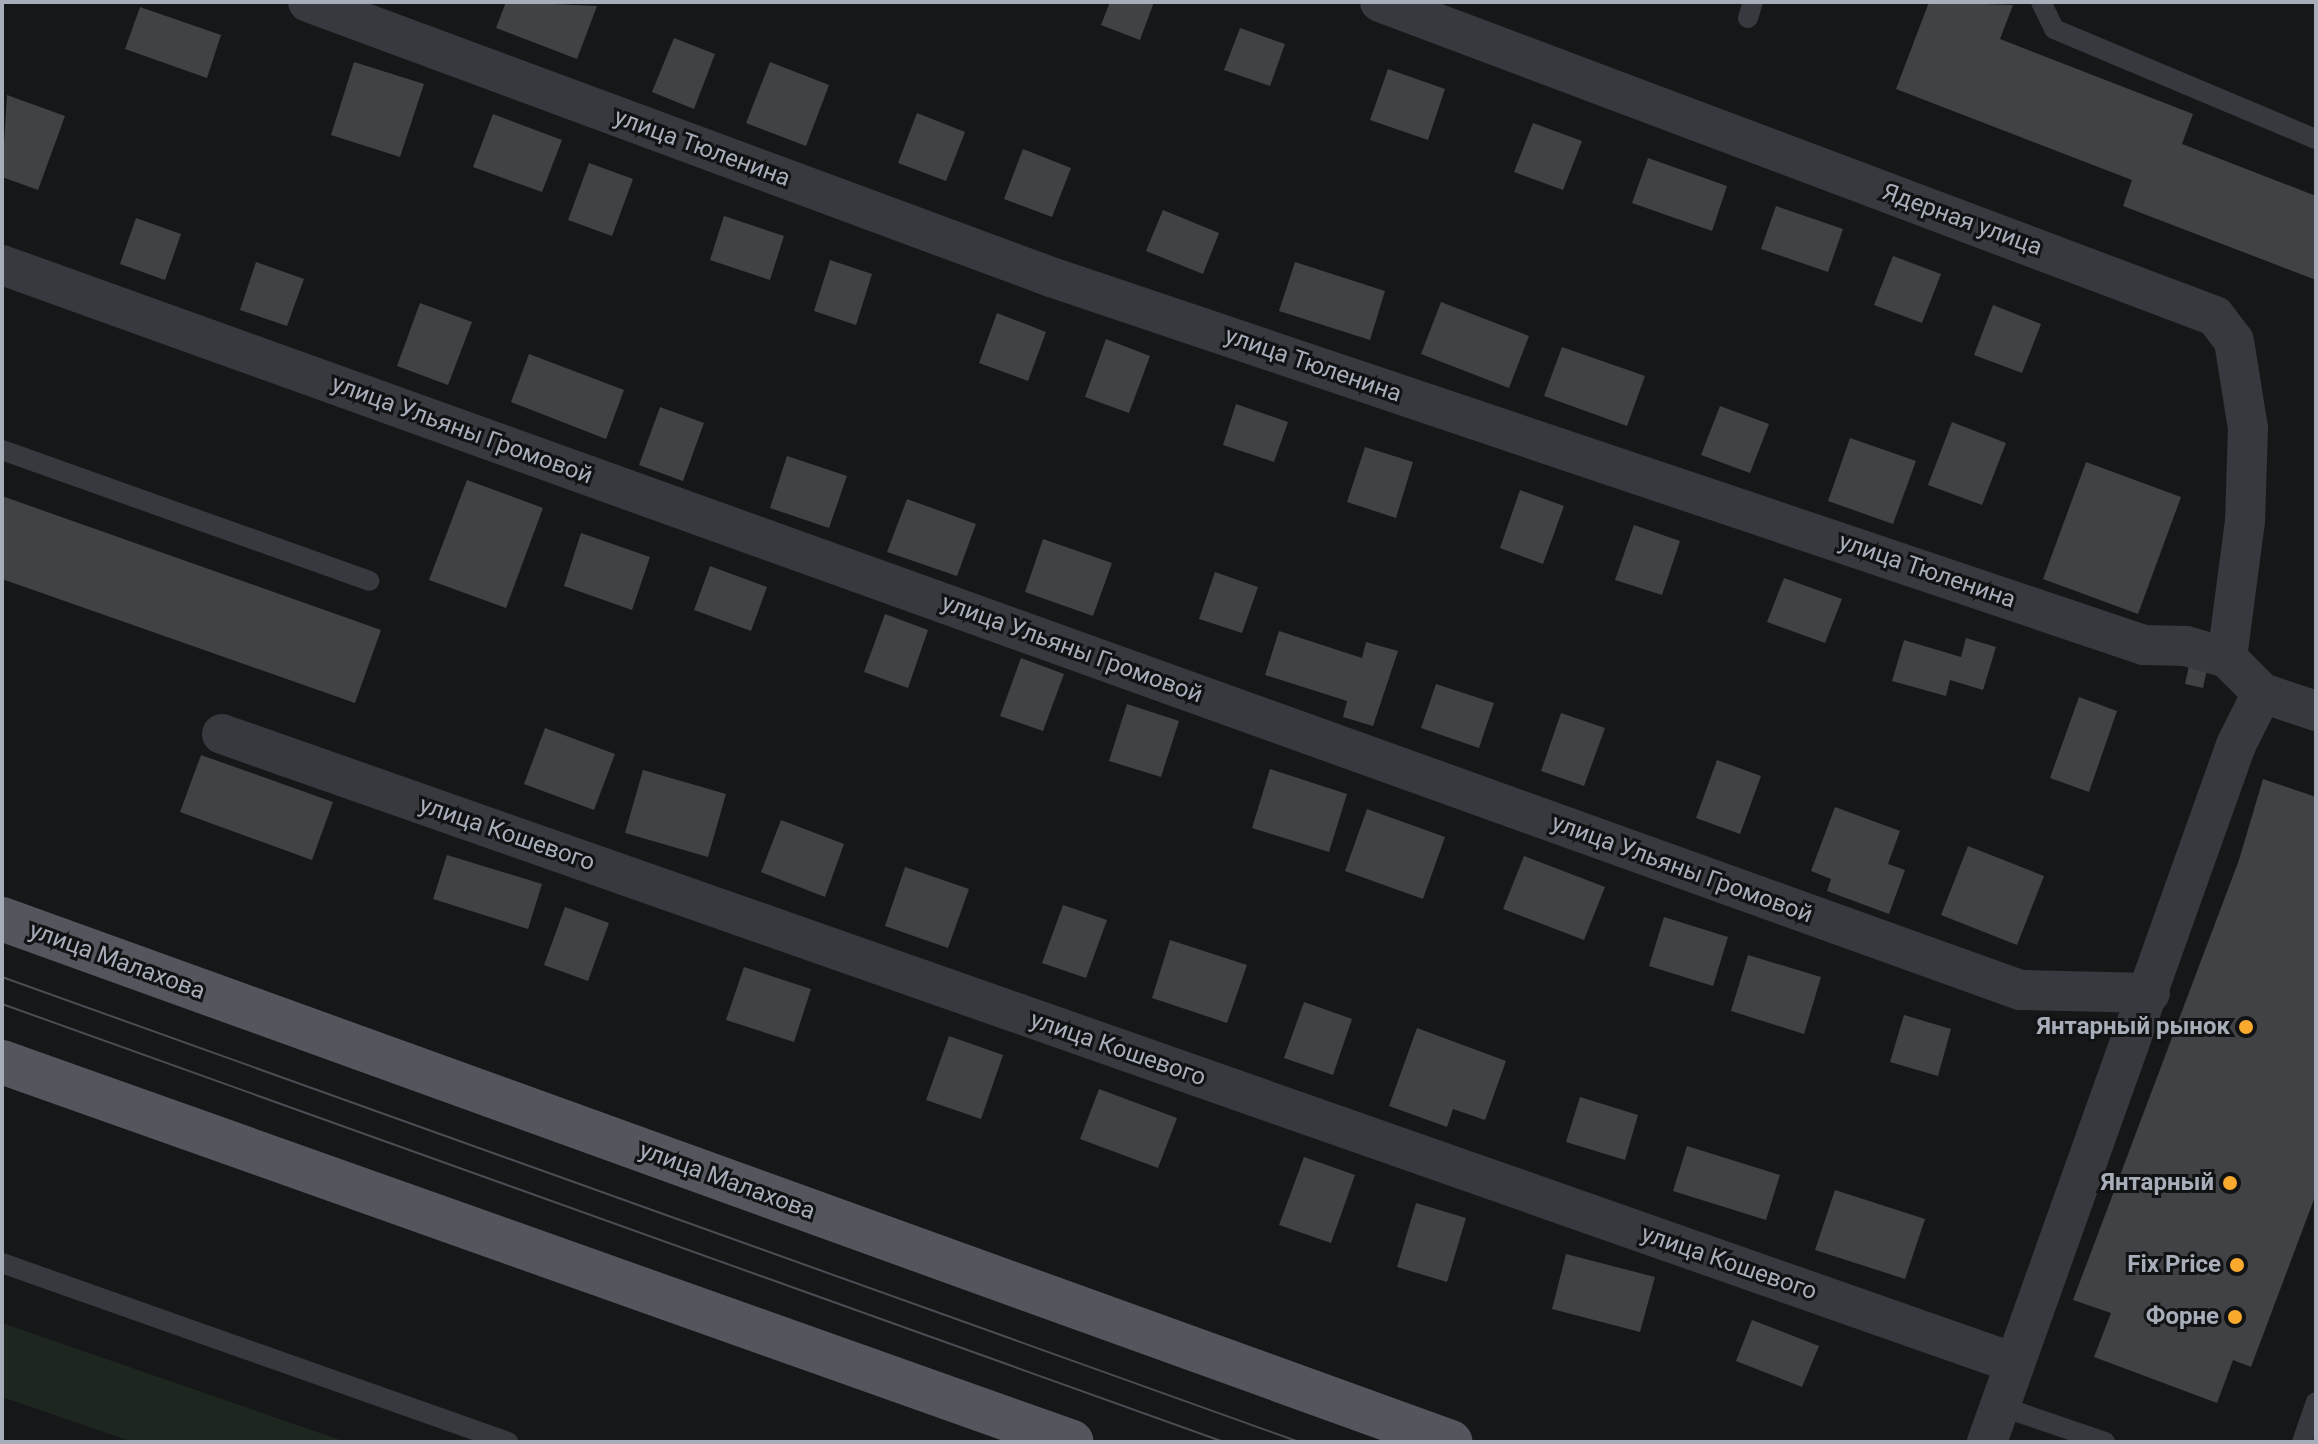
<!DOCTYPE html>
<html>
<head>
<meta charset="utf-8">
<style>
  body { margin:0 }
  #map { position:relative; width:2318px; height:1444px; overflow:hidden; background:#161719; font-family:Roboto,sans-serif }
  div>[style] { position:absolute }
  .green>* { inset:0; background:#1e271f }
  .building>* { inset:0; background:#404246 }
  .lane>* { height:20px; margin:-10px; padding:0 10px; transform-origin:10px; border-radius:10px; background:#37393e }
  .street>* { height:40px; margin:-20px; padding:0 20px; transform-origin:20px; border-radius:20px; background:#37393e }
  .primary>* { height:44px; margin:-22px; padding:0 22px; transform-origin:22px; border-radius:22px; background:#53565d }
  .tram>* { height:2px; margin:-1px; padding:0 1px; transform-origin:1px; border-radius:1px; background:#4a4d53 }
  .dots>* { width:22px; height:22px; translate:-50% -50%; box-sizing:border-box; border:4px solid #111214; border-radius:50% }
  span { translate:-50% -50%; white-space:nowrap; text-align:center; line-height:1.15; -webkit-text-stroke:6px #111214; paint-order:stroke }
  .street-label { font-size:24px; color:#a8aeb9 }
  .poi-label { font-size:24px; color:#a8aeb9; font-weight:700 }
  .right { translate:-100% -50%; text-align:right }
  .frame { position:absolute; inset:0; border:4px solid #a8aeb9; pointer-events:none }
</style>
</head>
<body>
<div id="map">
  <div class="green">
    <i style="clip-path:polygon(2px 1323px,346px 1442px,133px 1442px,2px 1397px)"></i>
  </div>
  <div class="building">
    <i style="clip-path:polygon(506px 2px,597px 6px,577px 59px,496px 28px)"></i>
    <i style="clip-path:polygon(1110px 2px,1154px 2px,1140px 40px,1101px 25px)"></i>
    <i style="clip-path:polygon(1929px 2px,2013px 5px,2000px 39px,2193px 114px,2182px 144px,2316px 196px,2316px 280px,2123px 206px,2132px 180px,1896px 89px)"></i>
    <i style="clip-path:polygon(140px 7px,221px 35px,207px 78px,125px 49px)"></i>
    <i style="clip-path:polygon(1240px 28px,1285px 44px,1270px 86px,1224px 70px)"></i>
    <i style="clip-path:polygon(674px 38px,715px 54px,694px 109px,652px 92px)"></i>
    <i style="clip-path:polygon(354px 62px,424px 84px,400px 157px,331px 135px)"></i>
    <i style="clip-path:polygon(770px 62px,829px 85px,806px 146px,746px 123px)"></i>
    <i style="clip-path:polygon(1388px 69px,1445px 89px,1428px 140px,1370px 120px)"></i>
    <i style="clip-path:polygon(7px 95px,65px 116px,38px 190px,2px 177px)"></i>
    <i style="clip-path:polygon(917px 113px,965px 132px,946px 181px,898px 163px)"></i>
    <i style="clip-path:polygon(493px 114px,562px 140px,542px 192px,473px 167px)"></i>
    <i style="clip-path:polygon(1533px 123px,1582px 141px,1563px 190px,1514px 172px)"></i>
    <i style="clip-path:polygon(1023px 149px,1071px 168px,1052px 217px,1004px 199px)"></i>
    <i style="clip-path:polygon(1648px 158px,1727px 186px,1712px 231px,1632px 203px)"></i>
    <i style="clip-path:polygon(589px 163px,633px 179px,612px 236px,568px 220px)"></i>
    <i style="clip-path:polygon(1776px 206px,1843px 229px,1828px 272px,1761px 249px)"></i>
    <i style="clip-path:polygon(1163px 210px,1219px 233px,1203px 274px,1146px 251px)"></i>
    <i style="clip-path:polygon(724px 216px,784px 236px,770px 280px,710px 260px)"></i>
    <i style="clip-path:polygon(136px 218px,181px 234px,165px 280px,120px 264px)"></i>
    <i style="clip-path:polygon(1893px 256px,1941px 274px,1922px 323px,1874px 305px)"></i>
    <i style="clip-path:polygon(830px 260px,872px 274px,856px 325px,814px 311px)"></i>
    <i style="clip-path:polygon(256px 262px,304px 279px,287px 326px,240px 310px)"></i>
    <i style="clip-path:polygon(1295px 262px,1385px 291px,1370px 340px,1279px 311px)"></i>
    <i style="clip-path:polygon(1441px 302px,1529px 336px,1509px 388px,1421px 354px)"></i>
    <i style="clip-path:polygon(420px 303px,472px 322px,448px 385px,397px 366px)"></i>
    <i style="clip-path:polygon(1993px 305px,2041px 324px,2022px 373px,1974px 355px)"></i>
    <i style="clip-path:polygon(997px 313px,1046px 332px,1028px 381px,979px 363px)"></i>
    <i style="clip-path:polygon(1106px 339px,1150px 356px,1129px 413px,1085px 397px)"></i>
    <i style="clip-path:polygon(1562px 347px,1645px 376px,1627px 426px,1544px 396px)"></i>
    <i style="clip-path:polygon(529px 354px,624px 390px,606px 439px,511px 402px)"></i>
    <i style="clip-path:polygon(1236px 404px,1288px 422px,1274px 462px,1223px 445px)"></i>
    <i style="clip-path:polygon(1720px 406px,1769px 424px,1750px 473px,1701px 455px)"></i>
    <i style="clip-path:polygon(660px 407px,704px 423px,683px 481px,639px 465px)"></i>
    <i style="clip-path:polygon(1952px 422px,2006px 443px,1982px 505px,1928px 485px)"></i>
    <i style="clip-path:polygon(1850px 438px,1916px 461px,1893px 524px,1828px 501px)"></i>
    <i style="clip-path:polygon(1365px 447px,1413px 462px,1396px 518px,1347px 502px)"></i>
    <i style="clip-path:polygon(787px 456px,847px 476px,829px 528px,770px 508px)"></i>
    <i style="clip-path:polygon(2086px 462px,2181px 497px,2138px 614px,2043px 579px)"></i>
    <i style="clip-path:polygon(467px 480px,543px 508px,506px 608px,429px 580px)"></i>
    <i style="clip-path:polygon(1520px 490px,1564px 506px,1543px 564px,1500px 548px)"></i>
    <i style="clip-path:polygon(2px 496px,381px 630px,355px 703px,2px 579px)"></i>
    <i style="clip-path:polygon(907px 499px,976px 524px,957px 576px,887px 552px)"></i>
    <i style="clip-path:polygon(1634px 525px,1680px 541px,1662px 595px,1615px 580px)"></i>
    <i style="clip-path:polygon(581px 533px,650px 557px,632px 610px,564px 586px)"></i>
    <i style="clip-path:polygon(1043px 539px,1112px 563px,1093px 616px,1025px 592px)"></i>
    <i style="clip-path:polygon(710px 566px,767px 587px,751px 631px,694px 610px)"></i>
    <i style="clip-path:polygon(1215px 572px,1258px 587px,1242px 633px,1199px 619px)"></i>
    <i style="clip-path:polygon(1784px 578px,1842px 599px,1825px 643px,1767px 622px)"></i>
    <i style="clip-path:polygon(885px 614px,928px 630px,908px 688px,864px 672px)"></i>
    <i style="clip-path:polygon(1279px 631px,1362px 658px,1366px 642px,1398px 651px,1373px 726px,1343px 717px,1347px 701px,1265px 675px)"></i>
    <i style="clip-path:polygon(1966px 638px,1996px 647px,1983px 690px,1950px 680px,1946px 696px,1892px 681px,1904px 640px,1961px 657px)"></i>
    <i style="clip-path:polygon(1021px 658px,1064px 674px,1043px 731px,1000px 716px)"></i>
    <i style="clip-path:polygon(2190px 661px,2208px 665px,2203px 688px,2185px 684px)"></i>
    <i style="clip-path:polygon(1436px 684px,1494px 703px,1479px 748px,1421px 728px)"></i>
    <i style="clip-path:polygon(2079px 697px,2117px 711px,2089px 792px,2050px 778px)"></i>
    <i style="clip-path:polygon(1127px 704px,1179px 721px,1161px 777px,1109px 761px)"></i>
    <i style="clip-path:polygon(1561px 713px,1605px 728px,1584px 786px,1541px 771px)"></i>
    <i style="clip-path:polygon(545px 728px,615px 754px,594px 810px,524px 784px)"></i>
    <i style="clip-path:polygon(201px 755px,333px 802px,312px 860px,180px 812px)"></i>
    <i style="clip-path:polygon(1717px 760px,1761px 776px,1740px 834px,1696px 818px)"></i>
    <i style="clip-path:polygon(1270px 769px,1347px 794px,1329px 852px,1252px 828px)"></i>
    <i style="clip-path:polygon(643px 770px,726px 794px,708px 857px,625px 833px)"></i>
    <i style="clip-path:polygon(2263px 779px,2316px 797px,2316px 1194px,2251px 1367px,2233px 1360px,2217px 1403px,2094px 1357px,2111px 1313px,2073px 1300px,2239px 860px)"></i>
    <i style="clip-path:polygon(1835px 807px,1900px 831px,1888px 864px,1905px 870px,1889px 914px,1827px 891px,1831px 879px,1811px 871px)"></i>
    <i style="clip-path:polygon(1367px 809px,1445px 837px,1423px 899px,1345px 871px)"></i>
    <i style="clip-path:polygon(781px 820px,844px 844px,825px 897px,761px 872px)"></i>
    <i style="clip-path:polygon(1968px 846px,2044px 876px,2017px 945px,1941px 915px)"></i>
    <i style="clip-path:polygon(447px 855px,542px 884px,528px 929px,433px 899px)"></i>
    <i style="clip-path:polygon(1524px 856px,1605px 887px,1584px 940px,1503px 909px)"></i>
    <i style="clip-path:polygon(905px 867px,969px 889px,948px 948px,885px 926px)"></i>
    <i style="clip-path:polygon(1063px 905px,1107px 920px,1086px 978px,1042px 963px)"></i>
    <i style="clip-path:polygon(565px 907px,609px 923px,588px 981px,544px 965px)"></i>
    <i style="clip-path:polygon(1664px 917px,1728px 937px,1713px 986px,1649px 966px)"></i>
    <i style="clip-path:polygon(1170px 940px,1247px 965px,1227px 1023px,1152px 998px)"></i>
    <i style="clip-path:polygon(1748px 955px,1821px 977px,1804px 1034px,1731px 1011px)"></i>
    <i style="clip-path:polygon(744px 967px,811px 989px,794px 1042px,726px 1020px)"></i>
    <i style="clip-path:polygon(1304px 1002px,1352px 1019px,1333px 1075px,1284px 1058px)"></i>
    <i style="clip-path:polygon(1904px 1015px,1951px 1029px,1938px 1076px,1890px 1062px)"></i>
    <i style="clip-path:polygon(1417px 1028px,1506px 1061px,1485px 1120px,1453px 1109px,1447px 1127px,1389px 1106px)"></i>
    <i style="clip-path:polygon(949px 1036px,1003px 1055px,981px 1119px,926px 1100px)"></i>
    <i style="clip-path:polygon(1099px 1089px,1177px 1118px,1158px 1168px,1080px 1139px)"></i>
    <i style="clip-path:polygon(1580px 1097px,1638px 1115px,1625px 1160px,1566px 1142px)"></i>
    <i style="clip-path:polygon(1687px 1146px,1780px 1175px,1766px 1220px,1673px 1191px)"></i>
    <i style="clip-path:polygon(1304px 1157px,1355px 1175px,1331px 1243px,1279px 1225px)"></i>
    <i style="clip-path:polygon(1835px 1190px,1925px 1219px,1905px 1279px,1815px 1250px)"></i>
    <i style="clip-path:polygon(1416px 1203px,1466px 1218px,1447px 1282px,1397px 1267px)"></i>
    <i style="clip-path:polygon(1566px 1254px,1655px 1277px,1640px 1332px,1552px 1309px)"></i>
    <i style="clip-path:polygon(1752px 1320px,1819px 1346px,1802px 1387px,1736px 1361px)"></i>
  </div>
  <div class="lane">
    <i style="left:2041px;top:2px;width:30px;rotate:64deg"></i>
    <i style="left:2054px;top:29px;width:284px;rotate:22.8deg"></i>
    <i style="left:1748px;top:18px;width:17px;rotate:-73deg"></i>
    <i style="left:2px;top:450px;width:390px;rotate:19.6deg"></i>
    <i style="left:2px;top:1263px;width:537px;rotate:19.48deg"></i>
    <i style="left:2000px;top:1406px;width:111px;rotate:18.9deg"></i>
    <i style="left:2302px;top:1442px;width:42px;rotate:-70.7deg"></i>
  </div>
  <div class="street">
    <i style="left:308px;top:2px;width:792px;rotate:20.31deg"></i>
    <i style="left:1051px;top:277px;width:1153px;rotate:18.61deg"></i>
    <i style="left:2144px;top:645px;width:42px;rotate:1.4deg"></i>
    <i style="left:2186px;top:646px;width:43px;rotate:16.3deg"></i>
    <i style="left:2227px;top:658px;width:49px;rotate:45deg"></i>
    <i style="left:2262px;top:693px;width:57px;rotate:18.4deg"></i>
    <i style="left:1380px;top:2px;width:892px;rotate:20.61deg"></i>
    <i style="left:2215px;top:316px;width:31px;rotate:53deg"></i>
    <i style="left:2234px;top:341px;width:88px;rotate:80.9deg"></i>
    <i style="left:2248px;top:428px;width:93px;rotate:91.8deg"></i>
    <i style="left:2245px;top:521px;width:138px;rotate:97.5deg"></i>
    <i style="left:2px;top:265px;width:2144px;rotate:19.76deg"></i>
    <i style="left:2020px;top:990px;width:130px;rotate:1.3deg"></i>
    <i style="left:222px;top:734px;width:1899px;rotate:19.34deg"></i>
    <i style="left:1987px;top:1442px;width:740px;rotate:-70.34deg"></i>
    <i style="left:2236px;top:745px;width:58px;rotate:-63.4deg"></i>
  </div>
  <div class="primary">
    <i style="left:2px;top:919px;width:1540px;rotate:19.85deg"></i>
    <i style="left:2px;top:1062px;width:1135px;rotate:19.55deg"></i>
  </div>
  <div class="tram">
    <i style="left:2px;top:977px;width:1378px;rotate:19.72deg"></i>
    <i style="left:2px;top:1004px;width:1298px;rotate:19.72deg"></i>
  </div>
  <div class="dots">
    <i style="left:2246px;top:1027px;background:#f9aa2e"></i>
    <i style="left:2230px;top:1183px;background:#f9aa2e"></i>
    <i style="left:2237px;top:1265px;background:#f9aa2e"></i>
    <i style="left:2235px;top:1317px;background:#f9aa2e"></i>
  </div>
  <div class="street-label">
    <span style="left:702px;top:148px;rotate:20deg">улица Тюленина</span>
    <span style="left:1962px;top:220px;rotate:20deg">Ядерная улица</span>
    <span style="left:1313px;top:365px;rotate:19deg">улица Тюленина</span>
    <span style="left:462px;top:430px;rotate:20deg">улица Ульяны Громовой</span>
    <span style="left:1927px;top:571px;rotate:19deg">улица Тюленина</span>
    <span style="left:1072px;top:649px;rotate:20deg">улица Ульяны Громовой</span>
    <span style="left:507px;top:834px;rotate:19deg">улица Кошевого</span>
    <span style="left:1682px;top:869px;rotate:20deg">улица Ульяны Громовой</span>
    <span style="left:117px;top:961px;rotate:20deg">улица Малахова</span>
    <span style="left:1118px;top:1049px;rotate:19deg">улица Кошевого</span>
    <span style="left:727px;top:1181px;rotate:20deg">улица Малахова</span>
    <span style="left:1729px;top:1263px;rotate:19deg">улица Кошевого</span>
  </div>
  <div class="poi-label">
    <span class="right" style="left:2230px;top:1027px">Янтарный рынок</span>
    <span class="right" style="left:2214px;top:1183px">Янтарный</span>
    <span class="right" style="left:2221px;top:1265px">Fix Price</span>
    <span class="right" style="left:2219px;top:1317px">Форне</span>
  </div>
  <div class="frame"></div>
</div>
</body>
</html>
